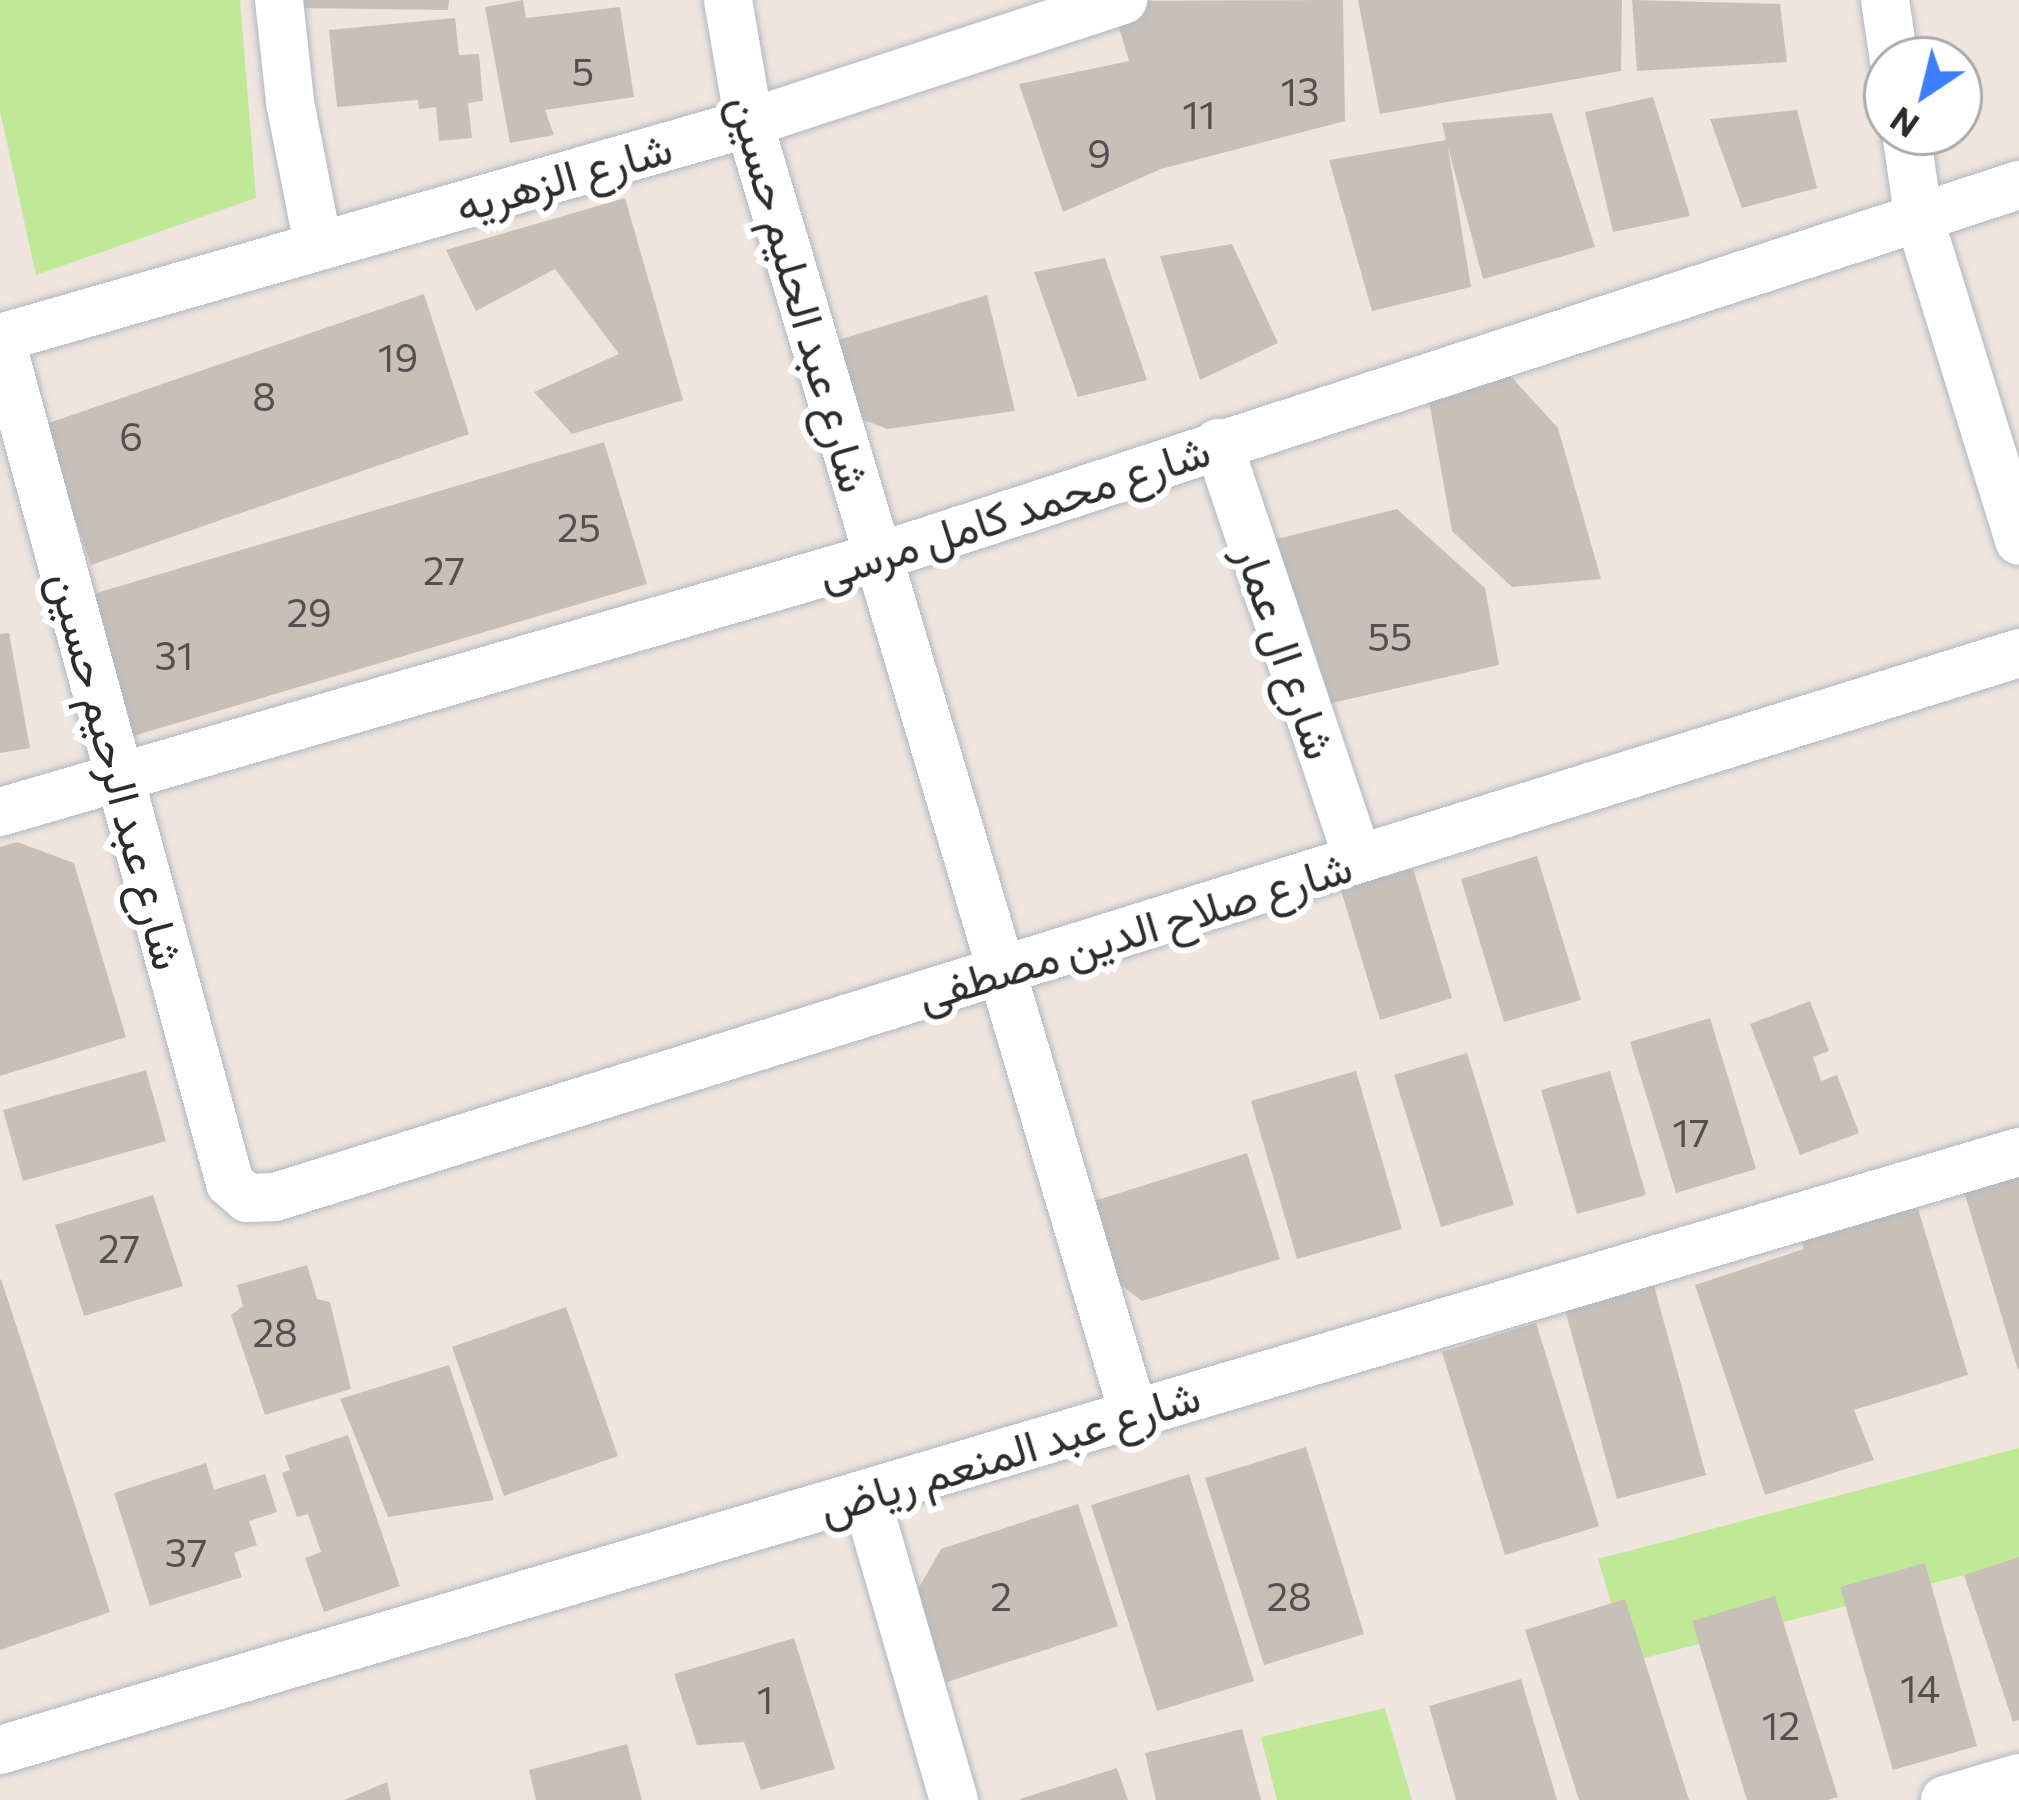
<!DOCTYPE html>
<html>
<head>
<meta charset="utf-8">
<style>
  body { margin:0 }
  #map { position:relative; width:2019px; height:1800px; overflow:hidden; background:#efe5de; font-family:Commissioner,Vazirmatn,sans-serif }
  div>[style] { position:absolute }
  .green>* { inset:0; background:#c0e997 }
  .building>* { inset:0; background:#c7c0b9 }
  .roads { filter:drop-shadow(0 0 3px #b2b7c1) drop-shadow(0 0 3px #b2b7c1) }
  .minor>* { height:48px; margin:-24px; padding:0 24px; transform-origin:24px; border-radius:24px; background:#fff }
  span { translate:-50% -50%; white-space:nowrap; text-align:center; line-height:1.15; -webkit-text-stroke:12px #fff; paint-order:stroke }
  .number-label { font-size:39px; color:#53514f }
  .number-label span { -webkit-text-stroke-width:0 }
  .street-label { font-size:45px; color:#2c2c2c }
  .north { position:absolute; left:1863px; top:36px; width:120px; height:120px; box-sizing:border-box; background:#fff; border:3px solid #ababab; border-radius:50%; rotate:215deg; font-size:33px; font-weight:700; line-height:48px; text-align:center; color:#2c2c2c }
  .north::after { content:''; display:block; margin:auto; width:42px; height:54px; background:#3b7fff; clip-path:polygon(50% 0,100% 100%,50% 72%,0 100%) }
</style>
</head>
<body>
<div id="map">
  <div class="green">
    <i style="clip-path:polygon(0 0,240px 0,256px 198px,36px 275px,0 111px)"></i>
    <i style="clip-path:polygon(2019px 1448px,2019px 1561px,1629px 1662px,1598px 1559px)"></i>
    <i style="clip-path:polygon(1385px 1708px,1412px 1800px,1277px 1800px,1261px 1737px)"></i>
  </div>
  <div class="building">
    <i style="clip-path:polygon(298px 0,449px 0,448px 10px,297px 8px)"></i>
    <i style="clip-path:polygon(523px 0,526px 18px,620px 7px,634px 97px,545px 110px,554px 135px,510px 143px,485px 7px)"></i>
    <i style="clip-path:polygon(1343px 0,1345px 121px,1161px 169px,1063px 212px,1019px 84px,1129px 61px,1111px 1px)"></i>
    <i style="clip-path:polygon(1358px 0,1622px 0,1621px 71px,1380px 114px)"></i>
    <i style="clip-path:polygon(1632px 0,1780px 4px,1787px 62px,1637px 71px)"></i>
    <i style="clip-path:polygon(455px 18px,459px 55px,479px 54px,483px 101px,468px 103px,472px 138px,439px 141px,436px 107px,419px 109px,418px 100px,337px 107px,329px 30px)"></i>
    <i style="clip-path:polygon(1653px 97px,1690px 216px,1613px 232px,1585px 112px)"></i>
    <i style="clip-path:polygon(1797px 110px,1817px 188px,1742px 208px,1710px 119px)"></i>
    <i style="clip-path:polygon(1552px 113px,1595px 247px,1483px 279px,1448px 147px,1471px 287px,1372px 311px,1329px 160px,1446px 140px,1442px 123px)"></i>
    <i style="clip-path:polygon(625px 198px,683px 400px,572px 434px,534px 392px,619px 354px,555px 269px,476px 311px,446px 250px)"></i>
    <i style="clip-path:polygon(1232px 244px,1278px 343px,1200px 380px,1160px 256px)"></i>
    <i style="clip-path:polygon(1105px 258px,1147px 380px,1078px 397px,1034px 272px)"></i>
    <i style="clip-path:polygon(424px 294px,469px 434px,91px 565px,43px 425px)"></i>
    <i style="clip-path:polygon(987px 295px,1015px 411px,887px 429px,854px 416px,831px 342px)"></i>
    <i style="clip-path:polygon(1505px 370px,1558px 428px,1601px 579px,1512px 587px,1452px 531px,1427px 390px)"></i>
    <i style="clip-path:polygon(604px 442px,647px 584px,133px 736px,90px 595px)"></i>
    <i style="clip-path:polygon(1397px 509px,1485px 588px,1499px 665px,1323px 705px,1269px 541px)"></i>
    <i style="clip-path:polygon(9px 633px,30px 748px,0 753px,0 634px)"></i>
    <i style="clip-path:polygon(17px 842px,74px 863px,126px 1037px,0 1076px,0 847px)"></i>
    <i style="clip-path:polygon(1537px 856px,1581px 1000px,1504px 1022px,1461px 879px)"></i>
    <i style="clip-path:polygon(1412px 865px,1452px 998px,1380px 1020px,1340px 887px)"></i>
    <i style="clip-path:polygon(1810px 1001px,1829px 1051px,1813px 1057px,1821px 1081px,1837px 1075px,1859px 1133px,1800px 1155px,1750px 1024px)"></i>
    <i style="clip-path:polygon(1710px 1018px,1756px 1169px,1676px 1193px,1630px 1042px)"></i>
    <i style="clip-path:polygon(1467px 1053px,1514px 1205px,1441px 1227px,1394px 1075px)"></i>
    <i style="clip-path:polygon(146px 1070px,166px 1141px,23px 1181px,3px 1110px)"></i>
    <i style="clip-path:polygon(1356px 1071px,1402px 1229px,1297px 1259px,1251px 1101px)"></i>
    <i style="clip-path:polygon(1610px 1071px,1646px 1195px,1577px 1214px,1541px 1090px)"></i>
    <i style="clip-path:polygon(1247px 1153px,1280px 1259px,1142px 1301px,1098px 1268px,1078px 1206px)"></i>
    <i style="clip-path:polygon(2019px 1165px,2019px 1369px,2018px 1370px,1961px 1182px)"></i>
    <i style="clip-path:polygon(1913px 1192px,1968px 1375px,1854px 1410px,1874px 1460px,1765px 1495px,1695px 1285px,1804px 1249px,1796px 1225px)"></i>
    <i style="clip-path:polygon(153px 1195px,183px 1286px,84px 1316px,55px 1225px)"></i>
    <i style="clip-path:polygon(307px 1265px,317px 1299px,330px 1302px,351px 1389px,265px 1415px,231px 1315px,243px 1306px,237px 1285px)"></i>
    <i style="clip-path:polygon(1651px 1275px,1706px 1475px,1617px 1499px,1562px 1299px)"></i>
    <i style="clip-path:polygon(1px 1279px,110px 1612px,0 1650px,0 1280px)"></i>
    <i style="clip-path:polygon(566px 1307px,618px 1456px,504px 1496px,452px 1347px)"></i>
    <i style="clip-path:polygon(1536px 1323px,1599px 1526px,1505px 1555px,1442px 1352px)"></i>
    <i style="clip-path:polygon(449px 1365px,494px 1500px,388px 1517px,340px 1399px)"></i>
    <i style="clip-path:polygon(348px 1435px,400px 1586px,324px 1612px,305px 1558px,321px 1552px,308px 1514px,297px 1517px,282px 1473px,290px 1470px,285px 1456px)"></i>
    <i style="clip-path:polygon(1306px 1447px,1364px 1634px,1264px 1665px,1205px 1478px)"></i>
    <i style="clip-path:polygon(206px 1463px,214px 1490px,265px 1474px,277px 1512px,249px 1521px,257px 1545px,234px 1553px,242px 1577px,150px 1606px,114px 1493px)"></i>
    <i style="clip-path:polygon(1189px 1474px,1254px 1681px,1157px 1711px,1091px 1505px)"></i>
    <i style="clip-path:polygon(1078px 1504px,1118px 1626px,944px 1683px,914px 1596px,941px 1549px)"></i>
    <i style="clip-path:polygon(2019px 1557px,2019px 1720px,2013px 1722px,1964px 1575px)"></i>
    <i style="clip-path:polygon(1925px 1563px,1977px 1746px,1893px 1770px,1840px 1587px)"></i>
    <i style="clip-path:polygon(1775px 1596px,1838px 1797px,1827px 1800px,1747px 1800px,1692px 1621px)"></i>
    <i style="clip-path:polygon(1625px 1599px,1689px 1800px,1579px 1800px,1525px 1630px)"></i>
    <i style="clip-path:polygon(794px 1638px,835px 1769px,761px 1790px,744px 1742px,697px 1745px,674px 1674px)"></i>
    <i style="clip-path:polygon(1521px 1679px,1557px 1800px,1456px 1800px,1429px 1706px)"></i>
    <i style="clip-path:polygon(1242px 1729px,1261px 1800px,1156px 1800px,1145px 1753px)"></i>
    <i style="clip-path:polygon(627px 1744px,642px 1800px,536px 1800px,529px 1770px)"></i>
    <i style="clip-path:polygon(1117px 1768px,1128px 1800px,1020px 1800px,1020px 1799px)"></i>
    <i style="clip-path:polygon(387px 1782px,391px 1800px,344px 1800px)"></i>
  </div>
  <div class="roads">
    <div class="minor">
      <i style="left:279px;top:0;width:103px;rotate:83.8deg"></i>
      <i style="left:290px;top:102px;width:146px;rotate:78.9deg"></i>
      <i style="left:728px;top:0;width:125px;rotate:80.3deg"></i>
      <i style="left:749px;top:123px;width:1345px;rotate:73.41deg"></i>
      <i style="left:1885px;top:0;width:61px;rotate:81.5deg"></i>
      <i style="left:1906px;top:132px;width:83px;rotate:81.7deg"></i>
      <i style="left:1918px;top:214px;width:342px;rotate:72.8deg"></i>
      <i style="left:0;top:337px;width:877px;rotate:74.79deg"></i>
      <i style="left:230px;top:1183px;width:23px;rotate:41deg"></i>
      <i style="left:247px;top:1198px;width:28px;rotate:-2deg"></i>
      <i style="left:275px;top:1197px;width:1827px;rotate:-17.32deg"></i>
      <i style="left:0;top:338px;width:779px;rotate:-16.02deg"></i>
      <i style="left:749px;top:123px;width:394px;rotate:-18.2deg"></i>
      <i style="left:1218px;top:443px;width:438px;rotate:71.4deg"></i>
      <i style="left:0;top:812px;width:914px;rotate:-16.2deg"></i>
      <i style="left:878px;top:557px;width:1200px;rotate:-18.06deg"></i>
      <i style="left:865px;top:1494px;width:319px;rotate:73.8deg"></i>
      <i style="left:0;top:1750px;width:2106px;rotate:-16.5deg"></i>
      <i style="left:1945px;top:1800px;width:77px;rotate:-16.6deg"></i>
    </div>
  </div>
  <div class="number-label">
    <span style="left:583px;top:70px">5</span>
    <span style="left:1300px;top:90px">13</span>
    <span style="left:1199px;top:113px">11</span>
    <span style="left:1099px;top:152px">9</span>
    <span style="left:398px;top:356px">19</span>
    <span style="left:264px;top:395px">8</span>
    <span style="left:131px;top:435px">6</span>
    <span style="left:579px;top:526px">25</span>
    <span style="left:444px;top:569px">27</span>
    <span style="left:309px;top:611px">29</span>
    <span style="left:1390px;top:635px">55</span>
    <span style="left:174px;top:654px">31</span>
    <span style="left:1691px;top:1131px">17</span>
    <span style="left:119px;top:1247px">27</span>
    <span style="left:275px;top:1331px">28</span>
    <span style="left:186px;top:1551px">37</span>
    <span style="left:1001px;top:1595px">2</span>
    <span style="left:1289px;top:1595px">28</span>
    <span style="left:1920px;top:1687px">14</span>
    <span style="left:765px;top:1698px">1</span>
    <span style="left:1781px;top:1724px">12</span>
  </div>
  <div class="street-label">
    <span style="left:563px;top:175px;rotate:-16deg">شارع الزهريه</span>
    <span style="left:802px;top:293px;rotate:74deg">شارع عبد الحليم حسين</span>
    <span style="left:1013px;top:510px;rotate:-18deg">شارع محمد كامل مرسى</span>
    <span style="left:1288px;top:651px;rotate:71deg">شارع ال عمار</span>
    <span style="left:119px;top:770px;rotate:75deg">شارع عبد الرحيم حسين</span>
    <span style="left:1134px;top:929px;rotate:-17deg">شارع صلاح الدين مصطفى</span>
    <span style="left:1009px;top:1450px;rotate:-17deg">شارع عبد المنعم رياض</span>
  </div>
  <div class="north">N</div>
</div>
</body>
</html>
